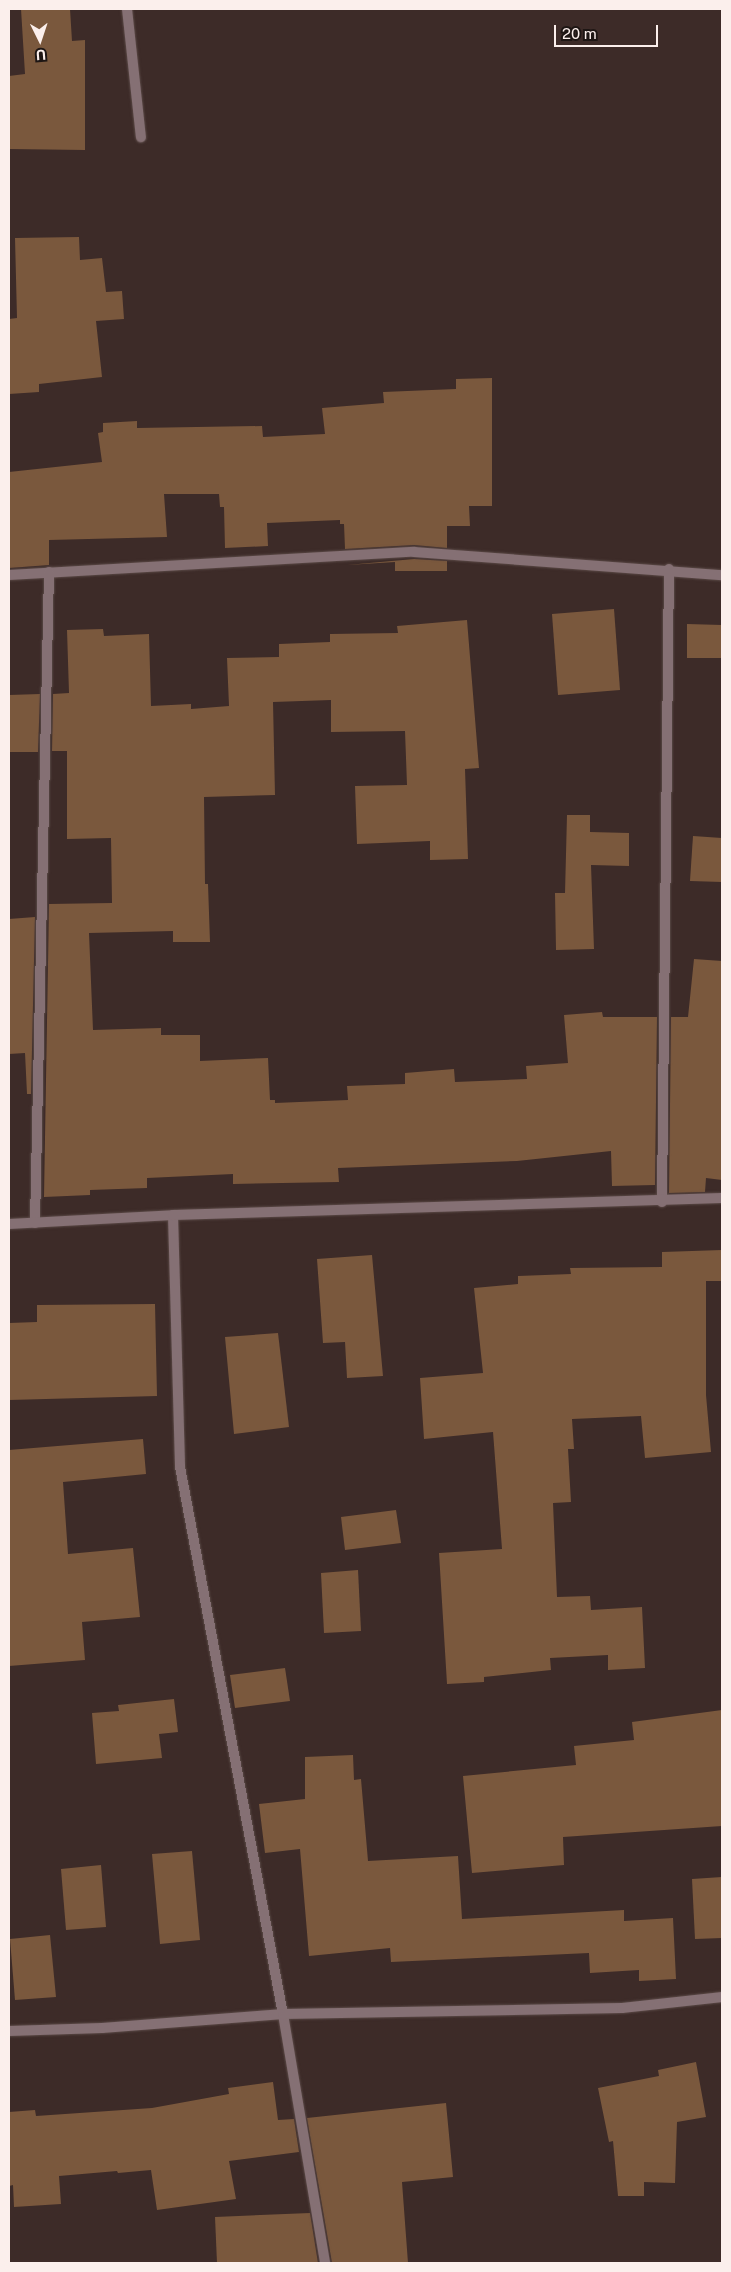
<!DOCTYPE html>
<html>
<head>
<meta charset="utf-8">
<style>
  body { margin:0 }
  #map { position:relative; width:731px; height:2272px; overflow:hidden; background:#3d2b28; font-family:"Public Sans",sans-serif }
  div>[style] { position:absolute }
  .building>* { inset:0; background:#7a583d }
  .roads { filter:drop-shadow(0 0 1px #5b4a47) drop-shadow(0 0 1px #5b4a47) }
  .street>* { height:10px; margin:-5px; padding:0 5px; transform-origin:5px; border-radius:5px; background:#857074 }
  span { translate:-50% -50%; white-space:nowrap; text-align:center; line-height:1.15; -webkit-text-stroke:4px #1e1614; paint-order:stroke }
  .frame { position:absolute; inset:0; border:10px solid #fbefec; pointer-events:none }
  .north { position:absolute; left:15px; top:15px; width:50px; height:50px; -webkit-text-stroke:4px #1e1614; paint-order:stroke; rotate:176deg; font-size:14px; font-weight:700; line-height:20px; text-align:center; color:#fbefec }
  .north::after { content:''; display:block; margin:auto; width:18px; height:22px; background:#fbefec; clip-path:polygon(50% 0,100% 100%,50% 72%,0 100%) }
  .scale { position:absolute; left:554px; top:25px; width:104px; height:22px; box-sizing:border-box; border:2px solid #fbefec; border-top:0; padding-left:6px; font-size:15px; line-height:18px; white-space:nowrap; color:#fbefec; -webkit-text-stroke:4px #1e1614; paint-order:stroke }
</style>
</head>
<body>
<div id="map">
  <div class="building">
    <i style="clip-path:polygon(21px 9px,70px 9px,72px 41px,85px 40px,85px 150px,9px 149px,9px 76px,25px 74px)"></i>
    <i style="clip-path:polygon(79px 237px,80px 260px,102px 258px,106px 292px,122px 291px,124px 319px,96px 321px,102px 377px,39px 384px,39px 392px,9px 394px,9px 319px,17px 318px,15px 238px)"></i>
    <i style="clip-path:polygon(492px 378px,492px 506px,469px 506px,470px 526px,447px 526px,447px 548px,414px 545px,345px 549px,344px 524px,340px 524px,340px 520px,267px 523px,268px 546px,225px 548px,224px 507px,220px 507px,219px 494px,164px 494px,167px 537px,49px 540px,49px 565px,9px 568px,9px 472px,102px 462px,98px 433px,103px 432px,103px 423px,137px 421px,137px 428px,262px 426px,263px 437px,325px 434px,322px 408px,384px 403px,383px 392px,456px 389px,456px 379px)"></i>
    <i style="clip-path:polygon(414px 559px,447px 561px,447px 571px,395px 571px,395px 562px,347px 565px)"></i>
    <i style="clip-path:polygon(614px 609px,620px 690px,558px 695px,552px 614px)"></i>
    <i style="clip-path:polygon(467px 620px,479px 768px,465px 769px,468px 859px,430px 860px,430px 841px,357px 844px,355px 786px,407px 785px,405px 731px,331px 732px,331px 700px,273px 702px,275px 795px,204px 797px,205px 884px,208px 884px,210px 942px,173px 942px,173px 931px,89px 933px,93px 1030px,161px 1028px,161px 1035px,200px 1035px,200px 1061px,268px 1058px,270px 1100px,275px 1100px,275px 1103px,348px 1100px,347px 1086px,405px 1084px,405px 1073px,454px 1069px,455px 1082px,527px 1079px,526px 1066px,568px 1063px,564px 1015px,602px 1012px,603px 1017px,657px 1017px,655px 1185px,612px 1186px,611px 1151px,517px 1161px,338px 1168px,339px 1182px,233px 1184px,233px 1174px,147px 1178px,147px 1188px,90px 1190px,90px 1195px,44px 1197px,49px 904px,112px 903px,111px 838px,67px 839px,67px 751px,52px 751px,53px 694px,69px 693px,67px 630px,103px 629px,104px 636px,149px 634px,151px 706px,191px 704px,191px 709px,229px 706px,227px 658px,279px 657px,279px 644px,330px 642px,330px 634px,398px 633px,397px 626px)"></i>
    <i style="clip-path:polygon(687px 624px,722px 625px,722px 658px,687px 658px)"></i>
    <i style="clip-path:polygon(40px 694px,38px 752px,9px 752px,9px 695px)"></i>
    <i style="clip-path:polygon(567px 815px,590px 815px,590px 832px,629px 833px,629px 866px,591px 865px,594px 949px,556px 950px,555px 893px,565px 893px)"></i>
    <i style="clip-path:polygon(693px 836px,722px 838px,722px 882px,690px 881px)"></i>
    <i style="clip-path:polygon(35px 917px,31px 1094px,27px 1094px,25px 1053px,9px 1054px,9px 919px)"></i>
    <i style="clip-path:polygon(694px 959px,722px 961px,722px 1180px,706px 1178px,705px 1192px,669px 1193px,671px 1017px,688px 1017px)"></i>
    <i style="clip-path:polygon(722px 1250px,722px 1281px,706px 1281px,706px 1395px,711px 1452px,645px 1458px,641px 1416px,572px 1419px,574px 1449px,568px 1449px,571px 1502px,553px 1503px,557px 1597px,590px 1596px,591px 1610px,642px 1607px,645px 1668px,608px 1670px,608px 1655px,550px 1658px,551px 1670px,484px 1677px,484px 1682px,447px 1684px,439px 1553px,502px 1549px,493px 1432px,424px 1439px,420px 1378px,483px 1373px,474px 1288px,518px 1284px,518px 1276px,571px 1274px,570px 1268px,662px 1267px,662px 1252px)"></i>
    <i style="clip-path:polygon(372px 1255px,383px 1376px,347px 1378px,345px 1342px,323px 1343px,317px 1259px)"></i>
    <i style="clip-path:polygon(155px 1304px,157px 1396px,9px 1400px,9px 1323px,37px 1322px,37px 1305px)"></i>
    <i style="clip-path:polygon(278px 1333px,289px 1427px,234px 1434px,225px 1337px)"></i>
    <i style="clip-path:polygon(143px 1439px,146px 1474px,63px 1482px,68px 1554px,133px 1548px,140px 1617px,82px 1622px,85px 1660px,9px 1666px,9px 1450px)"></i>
    <i style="clip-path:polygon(396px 1510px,401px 1543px,345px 1550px,341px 1517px)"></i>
    <i style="clip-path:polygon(358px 1570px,361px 1631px,324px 1633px,321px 1573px)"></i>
    <i style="clip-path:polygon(285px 1668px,290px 1701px,235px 1708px,230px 1675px)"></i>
    <i style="clip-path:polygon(174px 1699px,178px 1732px,159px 1734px,162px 1758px,96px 1764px,92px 1713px,119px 1711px,118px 1705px)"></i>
    <i style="clip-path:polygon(722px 1710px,722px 1826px,563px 1837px,564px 1865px,472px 1873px,463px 1776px,576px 1765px,574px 1746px,634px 1740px,632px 1722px)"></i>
    <i style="clip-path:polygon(353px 1755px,354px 1780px,361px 1779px,368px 1861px,458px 1856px,462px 1919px,624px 1910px,624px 1921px,673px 1918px,676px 1979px,639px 1981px,639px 1970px,590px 1973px,589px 1953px,391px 1962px,390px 1948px,309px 1956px,300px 1849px,265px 1853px,259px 1804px,305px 1799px,305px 1757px)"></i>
    <i style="clip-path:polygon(192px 1851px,200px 1940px,160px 1944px,152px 1854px)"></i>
    <i style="clip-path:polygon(101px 1865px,106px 1927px,66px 1930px,61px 1869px)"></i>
    <i style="clip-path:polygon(722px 1877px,722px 1938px,695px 1939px,692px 1879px)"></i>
    <i style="clip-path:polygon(50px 1935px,56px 1997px,15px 2000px,10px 1939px)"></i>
    <i style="clip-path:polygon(696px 2062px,706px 2117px,677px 2122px,675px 2183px,644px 2182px,644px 2196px,618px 2196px,613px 2141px,609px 2142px,598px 2088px,659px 2076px,658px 2070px)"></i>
    <i style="clip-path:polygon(273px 2082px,278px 2120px,294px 2119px,299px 2152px,229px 2161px,236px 2199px,157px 2210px,151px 2170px,118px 2173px,117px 2171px,59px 2176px,61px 2204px,14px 2207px,13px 2185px,9px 2186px,9px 2112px,35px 2110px,36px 2116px,152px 2108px,229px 2094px,228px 2088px)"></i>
    <i style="clip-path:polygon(446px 2103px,453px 2177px,402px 2182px,408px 2263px,332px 2263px,307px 2118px)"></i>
    <i style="clip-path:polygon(310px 2213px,318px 2263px,217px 2263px,215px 2217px)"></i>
  </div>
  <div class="roads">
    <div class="street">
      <i style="left:127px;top:9px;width:129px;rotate:83.8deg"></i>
      <i style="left:9px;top:575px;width:406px;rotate:-3.3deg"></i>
      <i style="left:414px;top:552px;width:309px;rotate:4.3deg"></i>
      <i style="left:662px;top:1202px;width:633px;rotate:-89.37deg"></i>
      <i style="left:173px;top:1215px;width:252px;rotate:88.4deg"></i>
      <i style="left:180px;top:1467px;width:557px;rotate:79.34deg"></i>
      <i style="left:283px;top:2014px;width:253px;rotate:80.4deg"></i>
      <i style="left:35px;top:1223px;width:651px;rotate:-88.77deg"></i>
      <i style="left:9px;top:1224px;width:164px;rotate:-3.1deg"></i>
      <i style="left:173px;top:1215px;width:549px;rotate:-1.77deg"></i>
      <i style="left:9px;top:2031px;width:93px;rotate:-1.8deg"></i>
      <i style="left:102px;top:2028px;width:182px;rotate:-4.4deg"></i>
      <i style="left:283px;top:2014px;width:339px;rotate:-1deg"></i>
      <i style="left:622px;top:2008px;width:101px;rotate:-6.3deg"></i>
    </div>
  </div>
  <div class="frame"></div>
  <div class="north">U</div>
  <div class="scale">20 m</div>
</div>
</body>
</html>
